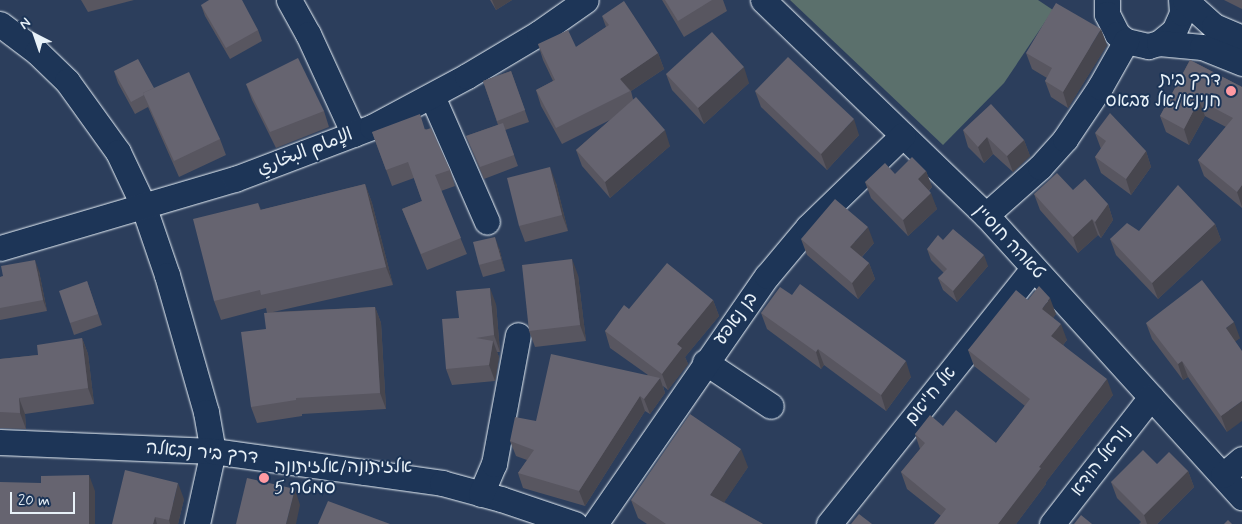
<!DOCTYPE html>
<html>
<head>
<meta charset="utf-8">
<style>
  body { margin:0 }
  #map { position:relative; width:1242px; height:524px; overflow:hidden; background:#2c3e5c; font-family:Mynerve,"Playpen Sans Arabic","Playpen Sans Hebrew",sans-serif }
  div>[style] { position:absolute }
  .green>* { inset:0; background:#5b706c }
  .roads { filter:drop-shadow(0 0 1px #e8f1f8) drop-shadow(0 0 1px #e8f1f8) }
  .minor>* { height:25px; margin:-12.5px; padding:0 12.5px; transform-origin:12.5px; border-radius:12.5px; background:#1d3557 }
  .wall>* { inset:0; background:#585660 }
  .shaded-wall>* { inset:0; background:#47464e }
  .building>* { inset:0; background:#666470 }
  .dots>* { width:14px; height:14px; translate:-50% -50%; box-sizing:border-box; border:2px solid #1d3557; border-radius:50% }
  span { translate:-50% -50%; white-space:nowrap; text-align:center; line-height:1.15; -webkit-text-stroke:4px #1d3557; paint-order:stroke }
  .poi-label { font-size:18px; color:#e8f1f8 }
  .right { translate:-100% -50%; text-align:right }
  .left { translate:0 -50%; text-align:left }
  .street-label { font-size:18px; color:#e8f1f8 }
  .north { position:absolute; left:10px; top:10px; width:50px; height:50px; -webkit-text-stroke:4px #1d3557; paint-order:stroke; rotate:319deg; font-size:14px; font-weight:700; line-height:20px; text-align:center; color:#e8f1f8 }
  .north::after { content:''; display:block; margin:auto; width:18px; height:22px; background:#e8f1f8; clip-path:polygon(50% 0,100% 100%,50% 72%,0 100%) }
  .scale { position:absolute; left:10px; top:492px; width:65px; height:22px; box-sizing:border-box; border:2px solid #e8f1f8; border-top:0; padding-left:6px; font-size:15px; line-height:18px; white-space:nowrap; color:#e8f1f8; -webkit-text-stroke:4px #1d3557; paint-order:stroke }
</style>
</head>
<body>
<div id="map">
  <div class="green">
    <i style="clip-path:polygon(790px 0,1038px 0,1053px 10px,1004px 83px,943px 145px)"></i>
  </div>
  <div class="roads">
    <div class="minor">
      <i style="left:289px;top:0;width:39px;rotate:61deg"></i>
      <i style="left:308px;top:34px;width:110px;rotate:65.3deg"></i>
      <i style="left:763px;top:0;width:310px;rotate:44deg"></i>
      <i style="left:986px;top:215px;width:381px;rotate:47.8deg"></i>
      <i style="left:1107px;top:0;width:14px;rotate:90deg"></i>
      <i style="left:1107px;top:14px;width:22px;rotate:63deg"></i>
      <i style="left:1117px;top:34px;width:11px;rotate:38deg"></i>
      <i style="left:1126px;top:41px;width:23px;rotate:13deg"></i>
      <i style="left:1148px;top:46px;width:11px;rotate:-15deg"></i>
      <i style="left:1159px;top:43px;width:19px;rotate:-39deg"></i>
      <i style="left:1174px;top:31px;width:20px;rotate:-66deg"></i>
      <i style="left:1182px;top:13px;width:13px;rotate:-94deg"></i>
      <i style="left:1185px;top:0;width:39px;rotate:42deg"></i>
      <i style="left:1214px;top:26px;width:30px;rotate:23deg"></i>
      <i style="left:0;top:24px;width:46px;rotate:37.1deg"></i>
      <i style="left:37px;top:52px;width:42px;rotate:44deg"></i>
      <i style="left:67px;top:81px;width:87px;rotate:54.3deg"></i>
      <i style="left:118px;top:152px;width:59px;rotate:64.7deg"></i>
      <i style="left:143px;top:205px;width:74px;rotate:71.1deg"></i>
      <i style="left:167px;top:275px;width:142px;rotate:74.1deg"></i>
      <i style="left:206px;top:412px;width:40px;rotate:80deg"></i>
      <i style="left:213px;top:451px;width:75px;rotate:102.4deg"></i>
      <i style="left:1159px;top:43px;width:43px;rotate:5.3deg"></i>
      <i style="left:1202px;top:47px;width:43px;rotate:21.8deg"></i>
      <i style="left:432px;top:96px;width:137px;rotate:66.4deg"></i>
      <i style="left:986px;top:215px;width:72px;rotate:-41.6deg"></i>
      <i style="left:1040px;top:167px;width:38px;rotate:-48deg"></i>
      <i style="left:1065px;top:139px;width:63px;rotate:-56.1deg"></i>
      <i style="left:1100px;top:87px;width:53px;rotate:-60.5deg"></i>
      <i style="left:0;top:248px;width:245px;rotate:-16.4deg"></i>
      <i style="left:235px;top:179px;width:147px;rotate:-20.8deg"></i>
      <i style="left:372px;top:127px;width:108px;rotate:-28.2deg"></i>
      <i style="left:467px;top:76px;width:84px;rotate:-30.8deg"></i>
      <i style="left:539px;top:33px;width:57px;rotate:-35.1deg"></i>
      <i style="left:705px;top:362px;width:79px;rotate:33.7deg"></i>
      <i style="left:0;top:442px;width:213px;rotate:2.4deg"></i>
      <i style="left:213px;top:451px;width:153px;rotate:7.9deg"></i>
      <i style="left:365px;top:472px;width:78px;rotate:8.1deg"></i>
      <i style="left:442px;top:483px;width:61px;rotate:15.2deg"></i>
      <i style="left:501px;top:499px;width:78px;rotate:18.7deg"></i>
      <i style="left:1223px;top:475px;width:25px;rotate:-40deg"></i>
      <i style="left:481px;top:494px;width:33px;rotate:-67deg"></i>
      <i style="left:494px;top:464px;width:131px;rotate:-79.5deg"></i>
      <i style="left:595px;top:524px;width:302px;rotate:-55.3deg"></i>
      <i style="left:767px;top:276px;width:64px;rotate:-50.1deg"></i>
      <i style="left:808px;top:227px;width:132px;rotate:-44.1deg"></i>
      <i style="left:829px;top:524px;width:327px;rotate:-51.4deg"></i>
      <i style="left:1052px;top:524px;width:161px;rotate:-52.1deg"></i>
    </div>
  </div>
  <div class="wall">
    <i style="clip-path:polygon(81px 0,134px 0,88px 12px)"></i>
    <i style="clip-path:polygon(490px 0,512px 0,496px 10px)"></i>
    <i style="clip-path:polygon(662px 0,723px 0,727px 11px,684px 37px)"></i>
    <i style="clip-path:polygon(1224px 0,1242px 0,1242px 9px)"></i>
    <i style="clip-path:polygon(201px 5px,258px 30px,262px 41px,230px 59px,205px 16px)"></i>
    <i style="clip-path:polygon(602px 16px,658px 53px,664px 69px,631px 91px,633px 99px,670px 146px,610px 198px,582px 166px,576px 150px,610px 120px,562px 144px,541px 106px,536px 90px,553px 81px,543px 60px,538px 44px,576px 47px,606px 27px)"></i>
    <i style="clip-path:polygon(1107px 45px,1068px 108px,1051px 97px,1045px 81px,1047px 78px,1032px 69px,1026px 53px)"></i>
    <i style="clip-path:polygon(1190px 60px,1242px 87px,1242px 208px,1204px 176px,1198px 160px,1226px 127px,1205px 116px,1189px 145px,1166px 132px,1160px 116px)"></i>
    <i style="clip-path:polygon(114px 71px,154px 88px,220px 139px,226px 155px,179px 177px,148px 107px,135px 114px,118px 83px)"></i>
    <i style="clip-path:polygon(511px 71px,529px 122px,505px 130px,518px 166px,484px 179px,466px 136px,498px 125px,483px 81px)"></i>
    <i style="clip-path:polygon(666px 74px,749px 83px,704px 124px,672px 90px)"></i>
    <i style="clip-path:polygon(246px 84px,324px 111px,329px 127px,276px 148px,252px 100px)"></i>
    <i style="clip-path:polygon(755px 91px,859px 135px,827px 170px,761px 107px)"></i>
    <i style="clip-path:polygon(426px 129px,450px 170px,455px 186px,441px 191px,467px 254px,427px 270px,402px 209px,422px 201px,414px 178px,392px 186px,372px 132px)"></i>
    <i style="clip-path:polygon(963px 130px,1024px 140px,1030px 156px,1013px 172px,993px 154px,984px 163px,968px 147px)"></i>
    <i style="clip-path:polygon(1095px 133px,1146px 151px,1151px 167px,1131px 195px,1101px 173px,1095px 157px,1101px 149px)"></i>
    <i style="clip-path:polygon(926px 171px,932px 187px,929px 191px,937px 209px,908px 236px,871px 198px,865px 182px,895px 174px)"></i>
    <i style="clip-path:polygon(556px 183px,568px 231px,525px 242px,519px 226px)"></i>
    <i style="clip-path:polygon(365px 184px,372px 203px,393px 285px,273px 312px,375px 307px,381px 323px,386px 409px,302px 414px,302px 416px,257px 423px,251px 407px,266px 329px,267px 313px,266px 308px,221px 320px,214px 301px,258px 203px,261px 210px)"></i>
    <i style="clip-path:polygon(1073px 190px,1108px 204px,1113px 220px,1101px 238px,1098px 235px,1078px 253px,1040px 210px,1034px 194px)"></i>
    <i style="clip-path:polygon(1215px 224px,1221px 240px,1158px 299px,1116px 255px,1110px 239px,1139px 231px)"></i>
    <i style="clip-path:polygon(801px 239px,874px 243px,862px 257px,869px 263px,875px 279px,858px 299px,807px 255px)"></i>
    <i style="clip-path:polygon(499px 248px,505px 271px,483px 277px,479px 265px)"></i>
    <i style="clip-path:polygon(927px 249px,988px 266px,957px 302px,943px 290px,938px 278px,944px 273px,931px 260px)"></i>
    <i style="clip-path:polygon(39px 271px,47px 311px,0 320px,0 277px)"></i>
    <i style="clip-path:polygon(578px 275px,586px 341px,535px 347px,529px 331px)"></i>
    <i style="clip-path:polygon(87px 281px,102px 325px,74px 335px,70px 323px)"></i>
    <i style="clip-path:polygon(792px 295px,911px 377px,886px 411px,824px 365px,821px 369px,767px 329px,761px 313px)"></i>
    <i style="clip-path:polygon(713px 300px,719px 316px,685px 357px,688px 364px,668px 390px,663px 386px,665px 393px,650px 414px,645px 411px,585px 506px,523px 488px,518px 473px,527px 460px,516px 456px,510px 441px,536px 421px,648px 375px,610px 348px,605px 331px,629px 309px)"></i>
    <i style="clip-path:polygon(1028px 300px,1056px 314px,1053px 318px,1067px 340px,1063px 345px,1113px 395px,1046px 482px,1046px 484px,1016px 524px,934px 524px,941px 516px,907px 489px,901px 472px,920px 449px,915px 434px,943px 426px,996px 443px,1025px 406px,974px 366px,968px 350px)"></i>
    <i style="clip-path:polygon(496px 304px,500px 352px,497px 352px,499px 357px,495px 381px,452px 385px,446px 369px,459px 318px)"></i>
    <i style="clip-path:polygon(1146px 323px,1240px 338px,1235px 341px,1227px 432px,1188px 377px,1183px 380px,1152px 339px)"></i>
    <i style="clip-path:polygon(82px 338px,88px 354px,94px 404px,25px 414px,26px 429px,0 428px,0 359px,38px 355px)"></i>
    <i style="clip-path:polygon(1157px 464px,1188px 471px,1194px 487px,1157px 524px,1139px 524px,1141px 522px,1117px 498px,1111px 482px)"></i>
    <i style="clip-path:polygon(748px 467px,724px 502px,763px 524px,647px 524px,638px 518px,631px 500px)"></i>
    <i style="clip-path:polygon(184px 499px,178px 524px,112px 524px)"></i>
  </div>
  <div class="shaded-wall">
    <i style="clip-path:polygon(492px 0,512px 0,496px 10px)"></i>
    <i style="clip-path:polygon(1101px 29px,1107px 45px,1068px 108px,1063px 92px)"></i>
    <i style="clip-path:polygon(658px 53px,664px 69px,631px 91px,620px 79px)"></i>
    <i style="clip-path:polygon(744px 67px,749px 83px,704px 124px,698px 108px)"></i>
    <i style="clip-path:polygon(1199px 100px,1205px 116px,1189px 145px,1184px 129px)"></i>
    <i style="clip-path:polygon(854px 119px,859px 135px,827px 170px,821px 154px)"></i>
    <i style="clip-path:polygon(665px 130px,670px 146px,610px 198px,605px 182px)"></i>
    <i style="clip-path:polygon(987px 137px,993px 154px,984px 163px,978px 147px)"></i>
    <i style="clip-path:polygon(1024px 140px,1030px 156px,1013px 172px,1007px 156px)"></i>
    <i style="clip-path:polygon(1146px 151px,1151px 167px,1131px 195px,1126px 179px)"></i>
    <i style="clip-path:polygon(550px 167px,556px 183px,568px 231px,562px 215px)"></i>
    <i style="clip-path:polygon(926px 171px,932px 187px,924px 195px,918px 179px)"></i>
    <i style="clip-path:polygon(365px 184px,372px 203px,393px 285px,386px 267px)"></i>
    <i style="clip-path:polygon(1242px 185px,1242px 207px,1237px 192px)"></i>
    <i style="clip-path:polygon(931px 193px,937px 209px,908px 236px,903px 220px)"></i>
    <i style="clip-path:polygon(1108px 204px,1113px 220px,1101px 238px,1095px 222px)"></i>
    <i style="clip-path:polygon(1092px 219px,1098px 235px,1078px 253px,1073px 237px)"></i>
    <i style="clip-path:polygon(1215px 224px,1221px 240px,1158px 299px,1152px 283px)"></i>
    <i style="clip-path:polygon(868px 227px,874px 243px,856px 263px,850px 247px)"></i>
    <i style="clip-path:polygon(495px 237px,499px 248px,505px 271px,501px 259px)"></i>
    <i style="clip-path:polygon(984px 255px,988px 266px,957px 302px,953px 291px)"></i>
    <i style="clip-path:polygon(572px 259px,578px 275px,586px 341px,580px 325px)"></i>
    <i style="clip-path:polygon(35px 260px,39px 271px,47px 311px,43px 300px)"></i>
    <i style="clip-path:polygon(869px 263px,875px 279px,858px 299px,852px 283px)"></i>
    <i style="clip-path:polygon(490px 288px,496px 304px,500px 352px,494px 335px)"></i>
    <i style="clip-path:polygon(1050px 298px,1056px 314px,1048px 325px,1042px 309px)"></i>
    <i style="clip-path:polygon(713px 300px,719px 316px,685px 357px,688px 364px,668px 390px,662px 374px,677px 344px)"></i>
    <i style="clip-path:polygon(375px 307px,381px 323px,386px 409px,380px 393px)"></i>
    <i style="clip-path:polygon(1234px 322px,1240px 338px,1232px 344px,1226px 328px)"></i>
    <i style="clip-path:polygon(1061px 324px,1067px 340px,1057px 352px,1051px 336px)"></i>
    <i style="clip-path:polygon(82px 338px,88px 354px,94px 404px,88px 388px)"></i>
    <i style="clip-path:polygon(493px 341px,499px 357px,495px 381px,489px 365px)"></i>
    <i style="clip-path:polygon(818px 349px,824px 365px,821px 369px,816px 352px)"></i>
    <i style="clip-path:polygon(906px 361px,911px 377px,886px 411px,881px 395px)"></i>
    <i style="clip-path:polygon(1182px 361px,1188px 377px,1183px 380px,1178px 364px)"></i>
    <i style="clip-path:polygon(660px 378px,665px 393px,650px 414px,644px 399px)"></i>
    <i style="clip-path:polygon(1107px 379px,1113px 395px,1046px 482px,1046px 484px,1016px 524px,998px 524px,1039px 467px)"></i>
    <i style="clip-path:polygon(640px 396px,645px 411px,585px 506px,579px 491px)"></i>
    <i style="clip-path:polygon(19px 398px,25px 414px,26px 429px,20px 413px)"></i>
    <i style="clip-path:polygon(1242px 401px,1242px 421px,1227px 432px,1221px 416px)"></i>
    <i style="clip-path:polygon(741px 449px,748px 467px,717px 513px,710px 495px)"></i>
    <i style="clip-path:polygon(1188px 471px,1194px 487px,1157px 524px,1147px 524px,1144px 515px)"></i>
    <i style="clip-path:polygon(89px 475px,95px 491px,95px 524px,89px 524px)"></i>
    <i style="clip-path:polygon(178px 483px,184px 499px,178px 524px,170px 524px,169px 520px)"></i>
    <i style="clip-path:polygon(295px 489px,300px 505px,296px 524px,286px 524px)"></i>
    <i style="clip-path:polygon(155px 517px,157px 524px,153px 524px)"></i>
  </div>
  <div class="building">
    <i style="clip-path:polygon(209px 0,242px 0,258px 30px,226px 48px,201px 5px)"></i>
    <i style="clip-path:polygon(665px 0,712px 0,678px 21px)"></i>
    <i style="clip-path:polygon(624px 1px,658px 53px,620px 79px,630px 91px,556px 128px,536px 90px,555px 80px,538px 44px,568px 30px,576px 47px,609px 25px,602px 16px)"></i>
    <i style="clip-path:polygon(1056px 3px,1101px 29px,1063px 92px,1045px 81px,1052px 68px,1026px 53px)"></i>
    <i style="clip-path:polygon(712px 32px,744px 67px,698px 108px,666px 74px)"></i>
    <i style="clip-path:polygon(788px 57px,854px 119px,821px 154px,755px 91px)"></i>
    <i style="clip-path:polygon(298px 58px,324px 111px,270px 132px,246px 84px)"></i>
    <i style="clip-path:polygon(138px 59px,154px 88px,143px 93px,144px 95px,131px 102px,114px 71px)"></i>
    <i style="clip-path:polygon(1190px 60px,1242px 87px,1242px 185px,1237px 192px,1198px 160px,1233px 118px,1199px 100px,1184px 129px,1160px 116px)"></i>
    <i style="clip-path:polygon(511px 71px,525px 110px,497px 121px,483px 81px)"></i>
    <i style="clip-path:polygon(189px 72px,220px 139px,174px 161px,143px 93px)"></i>
    <i style="clip-path:polygon(636px 97px,665px 130px,605px 182px,576px 150px)"></i>
    <i style="clip-path:polygon(991px 104px,1024px 140px,1007px 156px,987px 137px,978px 147px,963px 130px)"></i>
    <i style="clip-path:polygon(1110px 113px,1146px 151px,1126px 179px,1095px 157px,1106px 141px,1095px 133px)"></i>
    <i style="clip-path:polygon(420px 114px,425px 130px,431px 128px,450px 170px,435px 175px,461px 238px,421px 254px,402px 209px,422px 201px,408px 162px,386px 170px,372px 132px)"></i>
    <i style="clip-path:polygon(503px 123px,514px 155px,480px 167px,466px 136px)"></i>
    <i style="clip-path:polygon(912px 157px,926px 171px,918px 179px,931px 193px,903px 220px,865px 182px,885px 163px,895px 174px)"></i>
    <i style="clip-path:polygon(550px 167px,562px 215px,519px 226px,507px 178px)"></i>
    <i style="clip-path:polygon(1057px 173px,1073px 190px,1085px 179px,1108px 204px,1095px 222px,1092px 219px,1073px 237px,1034px 194px)"></i>
    <i style="clip-path:polygon(365px 184px,386px 267px,261px 295px,260px 290px,214px 301px,193px 219px,258px 203px,260px 210px)"></i>
    <i style="clip-path:polygon(1178px 185px,1215px 224px,1152px 283px,1110px 239px,1127px 223px,1139px 231px)"></i>
    <i style="clip-path:polygon(835px 199px,868px 227px,850px 247px,869px 263px,852px 283px,801px 239px)"></i>
    <i style="clip-path:polygon(953px 229px,984px 255px,953px 291px,938px 278px,947px 269px,927px 249px,938px 235px,943px 240px)"></i>
    <i style="clip-path:polygon(495px 237px,501px 259px,479px 265px,473px 242px)"></i>
    <i style="clip-path:polygon(572px 259px,580px 325px,529px 331px,522px 265px)"></i>
    <i style="clip-path:polygon(35px 260px,43px 300px,0 308px,0 277px,3px 276px,1px 266px)"></i>
    <i style="clip-path:polygon(667px 263px,713px 300px,677px 344px,682px 348px,662px 374px,605px 331px,624px 305px,629px 309px)"></i>
    <i style="clip-path:polygon(1202px 280px,1234px 322px,1226px 328px,1242px 351px,1242px 401px,1221px 416px,1182px 361px,1178px 364px,1146px 323px)"></i>
    <i style="clip-path:polygon(87px 281px,98px 314px,70px 323px,59px 291px)"></i>
    <i style="clip-path:polygon(800px 284px,906px 361px,881px 395px,818px 349px,816px 352px,761px 313px,780px 287px,792px 295px)"></i>
    <i style="clip-path:polygon(1039px 286px,1050px 298px,1042px 309px,1061px 324px,1051px 336px,1107px 379px,1039px 467px,1041px 468px,998px 524px,934px 524px,946px 509px,901px 472px,925px 443px,915px 434px,930px 415px,943px 426px,956px 410px,996px 443px,1030px 399px,968px 350px,1016px 290px,1028px 300px)"></i>
    <i style="clip-path:polygon(490px 288px,494px 335px,476px 338px,493px 341px,489px 365px,446px 369px,442px 319px,459px 318px,456px 291px)"></i>
    <i style="clip-path:polygon(375px 307px,380px 393px,296px 398px,296px 400px,251px 407px,241px 332px,266px 329px,264px 313px)"></i>
    <i style="clip-path:polygon(82px 338px,88px 388px,19px 398px,20px 413px,0 412px,0 359px,38px 355px,37px 345px)"></i>
    <i style="clip-path:polygon(551px 354px,660px 378px,644px 399px,640px 396px,579px 491px,518px 473px,534px 450px,510px 441px,515px 417px,536px 421px)"></i>
    <i style="clip-path:polygon(690px 414px,741px 449px,710px 495px,763px 524px,666px 524px,631px 500px)"></i>
    <i style="clip-path:polygon(1143px 450px,1157px 464px,1169px 452px,1188px 471px,1144px 515px,1111px 482px)"></i>
    <i style="clip-path:polygon(125px 470px,178px 483px,169px 520px,155px 517px,153px 524px,112px 524px)"></i>
    <i style="clip-path:polygon(89px 475px,89px 524px,0 524px,0 482px,41px 483px,41px 476px)"></i>
    <i style="clip-path:polygon(247px 478px,295px 489px,286px 524px,236px 524px)"></i>
    <i style="clip-path:polygon(328px 501px,390px 524px,318px 524px)"></i>
    <i style="clip-path:polygon(859px 514px,872px 524px,851px 524px)"></i>
    <i style="clip-path:polygon(1081px 515px,1092px 524px,1074px 524px)"></i>
    <i style="clip-path:polygon(1228px 520px,1232px 524px,1224px 524px)"></i>
  </div>
  <div class="dots">
    <i style="left:1231px;top:91px;background:#ff9aa2"></i>
    <i style="left:264px;top:478px;background:#ff9aa2"></i>
  </div>
  <div class="poi-label">
    <span class="right" style="left:1221px;top:91px">דרך בית<br>חנינא/אל עבאס</span>
    <span class="left" style="left:274px;top:478px">אלזיתונה/אלזיתונה<br>סמטה 5</span>
  </div>
  <div class="street-label">
    <span style="left:305px;top:152px;rotate:-21deg">الإمام البخاري</span>
    <span style="left:1009px;top:242px;rotate:47deg">טאהה חוסיין</span>
    <span style="left:736px;top:319px;rotate:-54deg">בן נאפע</span>
    <span style="left:931px;top:396px;rotate:-51deg">אל ח'יאם</span>
    <span style="left:202px;top:453px;rotate:5deg">דרך ביר נבאלה</span>
    <span style="left:1101px;top:461px;rotate:-52deg">נוראל הודא</span>
  </div>
  <div class="north">N</div>
  <div class="scale">20 m</div>
</div>
</body>
</html>
